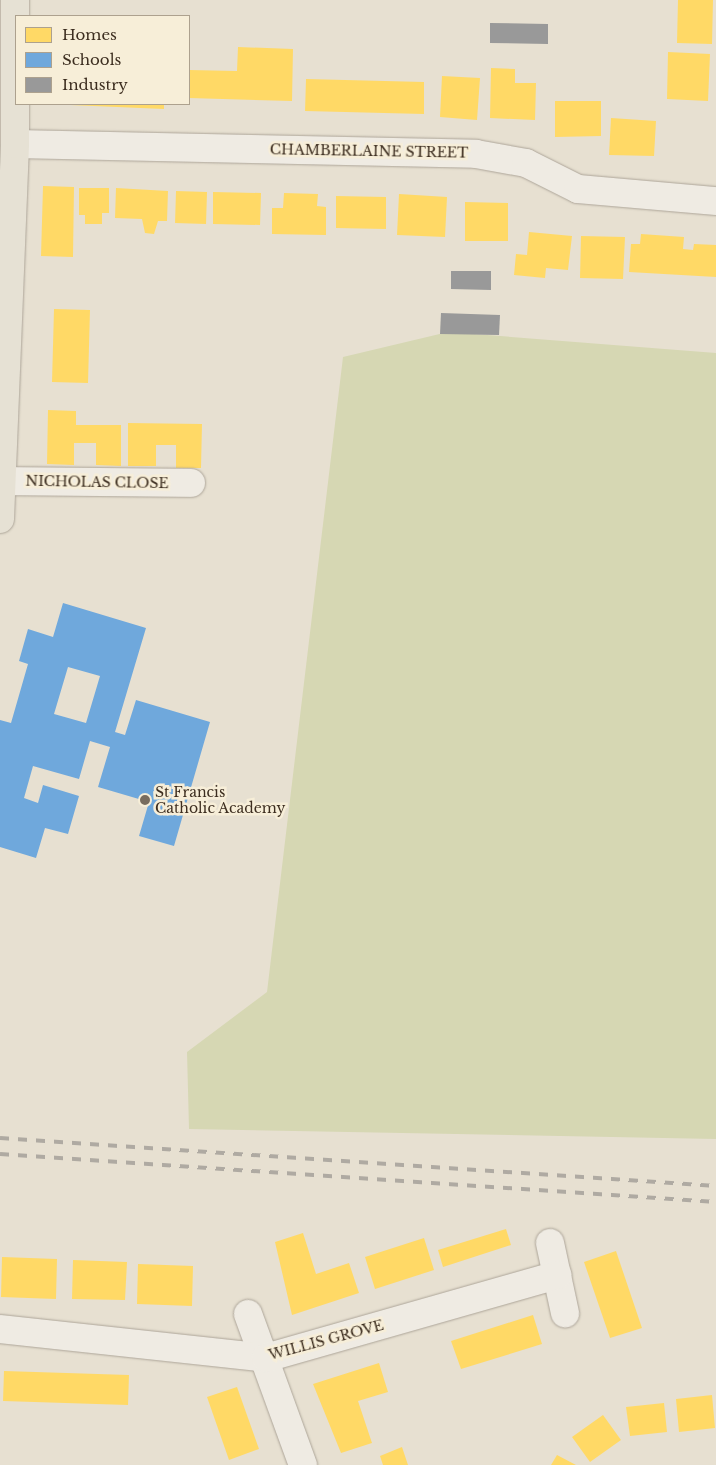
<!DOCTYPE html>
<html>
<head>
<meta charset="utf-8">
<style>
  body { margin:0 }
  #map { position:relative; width:716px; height:1465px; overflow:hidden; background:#e7e0d1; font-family:"Libre Baskerville",serif }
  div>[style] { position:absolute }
  .green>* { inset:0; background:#d6d7b3 }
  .homes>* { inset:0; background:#ffd966 }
  .schools>* { inset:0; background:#6fa8dc }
  .industry>* { inset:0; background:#999 }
  .roads { filter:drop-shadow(0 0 1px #ada599) drop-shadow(0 0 1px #ada599) }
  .minor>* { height:28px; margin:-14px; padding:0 14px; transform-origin:14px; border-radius:14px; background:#efebe3 }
  .major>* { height:28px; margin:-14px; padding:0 14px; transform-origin:14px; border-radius:14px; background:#e6e1d4 }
  .rail>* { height:4px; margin-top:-2px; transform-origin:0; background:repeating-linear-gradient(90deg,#afaaa2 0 9px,transparent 0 18px) }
  .dots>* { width:14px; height:14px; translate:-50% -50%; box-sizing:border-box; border:2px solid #f7eed8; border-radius:50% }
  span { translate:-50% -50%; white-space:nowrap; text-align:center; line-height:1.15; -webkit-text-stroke:5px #f7eed8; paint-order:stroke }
  .street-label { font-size:14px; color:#3d2e20 }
  .poi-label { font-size:14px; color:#3d2e20 }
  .left { translate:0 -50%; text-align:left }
  .legend { position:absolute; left:15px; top:15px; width:175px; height:90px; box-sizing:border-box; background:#f7eed8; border:1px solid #ada18e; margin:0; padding:6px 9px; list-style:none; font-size:15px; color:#3d2e20 }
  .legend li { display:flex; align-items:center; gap:10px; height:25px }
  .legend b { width:25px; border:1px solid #ada18e }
</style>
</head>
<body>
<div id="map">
  <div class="green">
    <i style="clip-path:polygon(448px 332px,716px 353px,716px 1139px,189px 1129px,187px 1052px,267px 992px,343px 357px)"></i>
  </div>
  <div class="homes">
    <i style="clip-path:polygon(678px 0,713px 0,712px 44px,677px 43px)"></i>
    <i style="clip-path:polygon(238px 47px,293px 49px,292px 101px,189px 98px,189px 70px,237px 71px)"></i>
    <i style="clip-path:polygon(668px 52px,710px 54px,708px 101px,667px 99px)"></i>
    <i style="clip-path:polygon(491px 68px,515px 69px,515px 83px,536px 83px,535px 120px,490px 118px)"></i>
    <i style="clip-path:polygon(442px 76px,480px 78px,477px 120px,440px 117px)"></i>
    <i style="clip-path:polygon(306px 79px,424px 82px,424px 114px,305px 111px)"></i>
    <i style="clip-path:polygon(555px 101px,601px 101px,601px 136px,555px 137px)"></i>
    <i style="clip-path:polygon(47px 104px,164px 104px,164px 109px)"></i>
    <i style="clip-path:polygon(611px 118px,656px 121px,654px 156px,609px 155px)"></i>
    <i style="clip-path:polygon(43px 186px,74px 187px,73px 257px,41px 256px)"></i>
    <i style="clip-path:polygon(79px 188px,109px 188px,109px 213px,102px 213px,102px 224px,85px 224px,85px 215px,79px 215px)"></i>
    <i style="clip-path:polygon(116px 188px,168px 191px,167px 221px,158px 221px,154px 234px,145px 233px,142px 219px,115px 218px)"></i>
    <i style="clip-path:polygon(176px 191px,207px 192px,206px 224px,175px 223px)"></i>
    <i style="clip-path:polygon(213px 192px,261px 193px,260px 225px,213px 224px)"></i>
    <i style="clip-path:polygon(284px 193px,318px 194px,317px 206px,326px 207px,326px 235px,272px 234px,272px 208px,283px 208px)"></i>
    <i style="clip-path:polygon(399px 194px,447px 197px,445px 237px,397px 235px)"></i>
    <i style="clip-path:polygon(336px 196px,386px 197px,386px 229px,336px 228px)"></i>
    <i style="clip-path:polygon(465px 202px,508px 203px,508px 241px,465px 241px)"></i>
    <i style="clip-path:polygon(529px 232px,572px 236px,568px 270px,546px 268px,545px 278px,514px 275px,516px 254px,527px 255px)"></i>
    <i style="clip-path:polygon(641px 234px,684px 237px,683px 249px,693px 250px,694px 244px,716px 245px,716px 277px,629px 272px,631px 244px,640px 244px)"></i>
    <i style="clip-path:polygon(581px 236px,625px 237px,623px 279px,580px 278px)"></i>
    <i style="clip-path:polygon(54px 309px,90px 310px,88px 383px,52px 382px)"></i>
    <i style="clip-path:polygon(48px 410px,76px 411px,76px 425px,121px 425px,121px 466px,96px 465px,96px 443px,74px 443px,74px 465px,47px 464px)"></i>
    <i style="clip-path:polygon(128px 423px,202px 424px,201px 468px,176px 468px,176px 445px,156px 445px,156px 466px,128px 466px)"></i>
    <i style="clip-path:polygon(506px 1229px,511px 1245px,443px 1267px,438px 1250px)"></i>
    <i style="clip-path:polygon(303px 1233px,316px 1274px,349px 1263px,359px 1293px,292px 1315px,275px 1242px)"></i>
    <i style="clip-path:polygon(424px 1238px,434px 1270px,375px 1289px,365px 1257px)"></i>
    <i style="clip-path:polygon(616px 1251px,642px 1328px,610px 1338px,584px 1262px)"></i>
    <i style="clip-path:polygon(2px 1257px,57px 1259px,56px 1299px,1px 1297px)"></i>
    <i style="clip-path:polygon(73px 1260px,127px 1262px,125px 1300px,72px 1299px)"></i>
    <i style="clip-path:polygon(138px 1264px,193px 1266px,192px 1306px,137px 1304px)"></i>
    <i style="clip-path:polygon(533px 1315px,542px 1344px,461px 1369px,451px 1341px)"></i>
    <i style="clip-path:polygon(379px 1363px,388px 1392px,358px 1401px,372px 1443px,341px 1453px,313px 1384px)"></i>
    <i style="clip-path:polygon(4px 1371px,129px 1375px,128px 1405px,3px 1401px)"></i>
    <i style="clip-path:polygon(237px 1387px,259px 1449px,229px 1460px,207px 1397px)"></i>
    <i style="clip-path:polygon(712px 1395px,715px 1428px,679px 1432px,676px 1399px)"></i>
    <i style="clip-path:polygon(664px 1403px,667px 1432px,630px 1436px,626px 1407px)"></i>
    <i style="clip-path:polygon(603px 1415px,621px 1440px,590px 1462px,572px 1437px)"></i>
    <i style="clip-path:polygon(402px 1447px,408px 1465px,383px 1465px,380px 1456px)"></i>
    <i style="clip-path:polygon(557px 1455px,576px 1465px,551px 1465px)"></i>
  </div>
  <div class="schools">
    <i style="clip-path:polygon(evenodd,63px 603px,146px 628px,115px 732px,125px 735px,136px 700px,210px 722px,174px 846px,139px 836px,149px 802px,98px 787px,110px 747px,90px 741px,79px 779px,33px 766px,24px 798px,38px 803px,43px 785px,79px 796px,68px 834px,45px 828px,36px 858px,0 847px,0 720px,11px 723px,28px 664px,19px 661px,28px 629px,53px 637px,63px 603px,68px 667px,100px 676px,86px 723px,54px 714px,68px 667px)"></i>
  </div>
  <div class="industry">
    <i style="clip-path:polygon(490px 23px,548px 24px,548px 44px,490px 43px)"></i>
    <i style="clip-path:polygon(451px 271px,491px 271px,491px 290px,451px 289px)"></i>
    <i style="clip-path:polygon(441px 313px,500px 315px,499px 335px,440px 334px)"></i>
  </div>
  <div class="roads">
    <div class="minor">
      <i style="left:15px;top:144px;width:461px;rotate:1.2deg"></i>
      <i style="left:476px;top:154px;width:51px;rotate:10.2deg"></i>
      <i style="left:526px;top:163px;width:58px;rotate:26.6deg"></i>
      <i style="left:578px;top:189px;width:139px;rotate:5deg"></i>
      <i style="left:3px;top:481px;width:188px;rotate:0.6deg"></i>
      <i style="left:550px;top:1243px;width:72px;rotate:77.9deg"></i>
      <i style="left:248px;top:1314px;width:161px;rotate:70deg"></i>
      <i style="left:0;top:1329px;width:268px;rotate:6.2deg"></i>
      <i style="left:266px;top:1358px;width:303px;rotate:-15.9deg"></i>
    </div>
    <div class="major">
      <i style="left:0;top:519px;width:375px;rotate:-87.7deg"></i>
      <i style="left:15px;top:144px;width:144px;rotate:-90deg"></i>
    </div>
  </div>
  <div class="rail">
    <i style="left:0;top:1138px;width:718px;rotate:3.84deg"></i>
    <i style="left:0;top:1154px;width:718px;rotate:3.84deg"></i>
  </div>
  <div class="dots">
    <i style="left:145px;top:800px;background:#786c5e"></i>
  </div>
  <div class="street-label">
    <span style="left:369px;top:151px;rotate:1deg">CHAMBERLAINE STREET</span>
    <span style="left:97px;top:482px;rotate:1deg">NICHOLAS CLOSE</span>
    <span style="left:326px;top:1340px;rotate:-15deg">WILLIS GROVE</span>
  </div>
  <div class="poi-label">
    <span class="left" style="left:155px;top:800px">St Francis<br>Catholic Academy</span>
  </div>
  <ul class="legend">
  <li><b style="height:14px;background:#ffd966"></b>Homes</li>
  <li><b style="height:14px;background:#6fa8dc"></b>Schools</li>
  <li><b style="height:14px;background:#999"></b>Industry</li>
  </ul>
</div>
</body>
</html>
